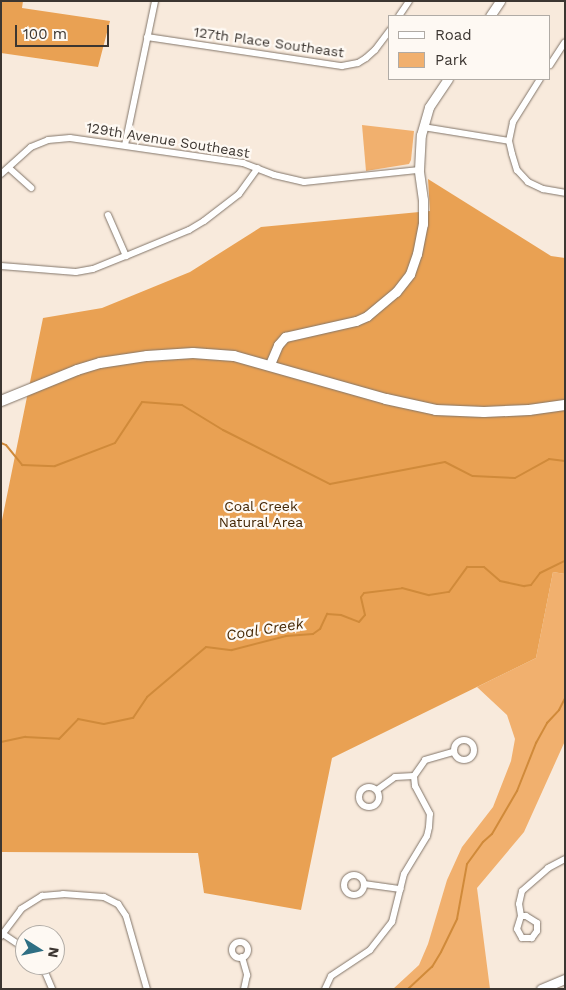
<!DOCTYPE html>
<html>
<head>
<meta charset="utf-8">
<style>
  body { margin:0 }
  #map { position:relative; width:566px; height:990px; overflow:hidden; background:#f8eadc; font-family:"Work Sans",sans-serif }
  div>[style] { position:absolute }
  .green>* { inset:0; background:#f1b06e }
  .forest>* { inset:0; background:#e9a153 }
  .stream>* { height:2px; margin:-1px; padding:0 1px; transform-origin:1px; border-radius:1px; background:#d08a3a }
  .roads { filter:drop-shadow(0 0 1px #827569) drop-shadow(0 0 1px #827569) }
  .street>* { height:6px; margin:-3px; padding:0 3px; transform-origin:3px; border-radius:3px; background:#fff }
  .street>.ring { margin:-3px; padding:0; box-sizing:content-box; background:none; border:6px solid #fff; border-radius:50% }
  .secondary>* { height:9px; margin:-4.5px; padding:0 4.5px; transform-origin:4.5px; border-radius:4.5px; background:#fff }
  .primary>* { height:10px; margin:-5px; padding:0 5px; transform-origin:5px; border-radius:5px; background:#fff }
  span { translate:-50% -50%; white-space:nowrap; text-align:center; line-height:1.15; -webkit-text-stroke:4.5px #fef9f3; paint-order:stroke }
  .street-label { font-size:14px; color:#3c3631 }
  .park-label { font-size:14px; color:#452806 }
  .water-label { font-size:15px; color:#492c0a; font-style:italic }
  .frame { position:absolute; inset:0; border:2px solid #3c3631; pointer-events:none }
  .legend { position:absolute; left:388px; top:15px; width:162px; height:65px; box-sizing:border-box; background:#fef9f3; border:1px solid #b0aba5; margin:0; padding:6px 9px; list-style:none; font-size:15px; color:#3c3631 }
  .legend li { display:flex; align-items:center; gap:10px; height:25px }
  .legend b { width:25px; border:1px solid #b0aba5 }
  .north { position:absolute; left:15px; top:925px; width:50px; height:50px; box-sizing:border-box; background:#fef9f3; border:1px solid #b0aba5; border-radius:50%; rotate:100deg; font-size:14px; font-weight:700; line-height:20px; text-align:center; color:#3c3631 }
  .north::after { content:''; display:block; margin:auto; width:18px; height:22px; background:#2f6f83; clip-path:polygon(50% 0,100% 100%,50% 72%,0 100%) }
  .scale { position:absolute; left:15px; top:25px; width:94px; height:22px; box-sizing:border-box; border:2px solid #3c3631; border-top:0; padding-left:6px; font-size:15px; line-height:18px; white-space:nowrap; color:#3c3631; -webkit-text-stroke:4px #fef9f3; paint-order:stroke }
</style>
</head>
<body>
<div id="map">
  <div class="green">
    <i style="clip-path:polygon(362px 125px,414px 131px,411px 160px,409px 164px,366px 171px)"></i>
    <i style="clip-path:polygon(553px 572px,565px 574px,565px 741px,524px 832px,477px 888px,490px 989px,393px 989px,419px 965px,428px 944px,447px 880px,462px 847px,493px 807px,511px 761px,515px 739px,507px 715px,477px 687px,536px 658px)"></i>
  </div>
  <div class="forest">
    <i style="clip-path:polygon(1px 1px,23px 1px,22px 8px,110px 21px,98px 67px,1px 53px)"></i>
    <i style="clip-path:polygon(428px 179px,551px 256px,565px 258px,565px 574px,553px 572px,536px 658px,332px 758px,301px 910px,204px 893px,198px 853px,1px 852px,1px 525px,43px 318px,102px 308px,190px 272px,261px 227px,430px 211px)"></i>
  </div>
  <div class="stream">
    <i style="left:1px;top:443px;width:5px;rotate:22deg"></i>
    <i style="left:6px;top:445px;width:26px;rotate:51deg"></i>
    <i style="left:22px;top:465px;width:33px;rotate:2deg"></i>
    <i style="left:55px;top:466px;width:64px;rotate:-21deg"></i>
    <i style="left:115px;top:443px;width:49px;rotate:-56.6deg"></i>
    <i style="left:142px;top:402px;width:40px;rotate:4.3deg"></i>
    <i style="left:182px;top:405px;width:48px;rotate:31.4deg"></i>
    <i style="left:223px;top:430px;width:120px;rotate:26.8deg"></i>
    <i style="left:330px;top:484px;width:117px;rotate:-10.8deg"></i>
    <i style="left:445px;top:462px;width:31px;rotate:27deg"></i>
    <i style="left:473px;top:476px;width:42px;rotate:2.7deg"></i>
    <i style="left:515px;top:478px;width:39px;rotate:-29deg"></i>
    <i style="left:549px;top:459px;width:16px;rotate:7deg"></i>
    <i style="left:1px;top:742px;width:25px;rotate:-12deg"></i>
    <i style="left:25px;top:737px;width:34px;rotate:3deg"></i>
    <i style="left:59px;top:739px;width:28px;rotate:-46deg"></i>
    <i style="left:78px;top:719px;width:26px;rotate:11deg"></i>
    <i style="left:104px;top:724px;width:30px;rotate:-12deg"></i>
    <i style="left:133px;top:718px;width:25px;rotate:-56deg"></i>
    <i style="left:147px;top:697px;width:77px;rotate:-40.3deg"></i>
    <i style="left:206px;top:647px;width:26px;rotate:7deg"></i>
    <i style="left:232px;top:650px;width:56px;rotate:-14.5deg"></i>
    <i style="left:286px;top:636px;width:27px;rotate:-4deg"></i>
    <i style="left:313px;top:634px;width:9px;rotate:-36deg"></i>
    <i style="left:320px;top:629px;width:17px;rotate:-65deg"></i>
    <i style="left:327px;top:614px;width:14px;rotate:4deg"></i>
    <i style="left:341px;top:615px;width:19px;rotate:21deg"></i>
    <i style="left:359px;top:622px;width:9px;rotate:-49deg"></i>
    <i style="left:365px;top:615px;width:18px;rotate:-103deg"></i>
    <i style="left:361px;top:597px;width:5px;rotate:-53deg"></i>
    <i style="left:364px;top:593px;width:38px;rotate:-7deg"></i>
    <i style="left:402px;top:588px;width:28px;rotate:15deg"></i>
    <i style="left:429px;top:595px;width:20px;rotate:-9deg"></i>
    <i style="left:449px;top:592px;width:31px;rotate:-54deg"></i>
    <i style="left:467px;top:567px;width:17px"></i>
    <i style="left:484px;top:567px;width:21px;rotate:41deg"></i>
    <i style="left:500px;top:581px;width:25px;rotate:12deg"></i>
    <i style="left:524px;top:586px;width:7px;rotate:-8deg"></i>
    <i style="left:531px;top:585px;width:15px;rotate:-53deg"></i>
    <i style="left:540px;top:573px;width:28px;rotate:-26deg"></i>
    <i style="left:408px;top:989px;width:33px;rotate:-43deg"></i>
    <i style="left:432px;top:967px;width:17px;rotate:-59deg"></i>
    <i style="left:441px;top:952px;width:37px;rotate:-64deg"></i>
    <i style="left:457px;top:919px;width:56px;rotate:-79.7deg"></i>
    <i style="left:467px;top:864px;width:27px;rotate:-54deg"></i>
    <i style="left:483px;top:842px;width:12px;rotate:-42deg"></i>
    <i style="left:492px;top:834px;width:50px;rotate:-59.8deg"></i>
    <i style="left:517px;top:791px;width:52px;rotate:-68.4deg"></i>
    <i style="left:536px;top:743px;width:23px;rotate:-61deg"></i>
    <i style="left:547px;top:723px;width:18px;rotate:-47deg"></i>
    <i style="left:559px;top:710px;width:13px;rotate:-63deg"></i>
  </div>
  <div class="roads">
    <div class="street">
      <i style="left:399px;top:16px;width:18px;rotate:-56deg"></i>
      <i style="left:147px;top:37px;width:197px;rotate:8.5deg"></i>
      <i style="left:342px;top:66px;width:16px;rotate:-11deg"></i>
      <i style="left:358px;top:63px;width:9px;rotate:-32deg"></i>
      <i style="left:366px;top:58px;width:12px;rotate:-42deg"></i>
      <i style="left:375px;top:50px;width:25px;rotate:-53deg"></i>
      <i style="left:550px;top:65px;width:27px;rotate:-57deg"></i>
      <i style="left:540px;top:79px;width:51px;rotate:122.1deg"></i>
      <i style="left:513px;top:122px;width:19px;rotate:102deg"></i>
      <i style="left:509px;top:141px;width:13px;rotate:77deg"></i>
      <i style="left:512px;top:154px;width:17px;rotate:73deg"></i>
      <i style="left:517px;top:170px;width:16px;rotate:47deg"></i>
      <i style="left:528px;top:182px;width:17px;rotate:25deg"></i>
      <i style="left:543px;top:189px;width:22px;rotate:10deg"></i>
      <i style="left:423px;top:127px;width:87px;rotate:9.2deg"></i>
      <i style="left:125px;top:145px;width:147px;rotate:-78.2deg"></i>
      <i style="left:9px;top:168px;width:30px;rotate:42deg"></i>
      <i style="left:1px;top:174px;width:40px;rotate:-42deg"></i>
      <i style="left:31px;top:147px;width:18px;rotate:-22deg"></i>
      <i style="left:48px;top:140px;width:22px;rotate:-5deg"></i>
      <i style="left:70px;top:138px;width:175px;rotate:8.2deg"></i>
      <i style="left:243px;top:163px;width:33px;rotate:21deg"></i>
      <i style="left:274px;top:175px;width:31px;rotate:13deg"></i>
      <i style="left:304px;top:182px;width:116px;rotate:-6deg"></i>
      <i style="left:108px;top:215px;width:45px;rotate:66.3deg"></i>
      <i style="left:1px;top:266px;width:75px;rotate:4.6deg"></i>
      <i style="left:76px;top:272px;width:17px;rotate:-10deg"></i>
      <i style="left:93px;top:269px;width:35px;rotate:-22deg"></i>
      <i style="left:126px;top:256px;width:68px;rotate:-22.4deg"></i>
      <i style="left:189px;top:230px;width:17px;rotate:-31deg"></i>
      <i style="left:204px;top:221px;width:44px;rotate:-37.6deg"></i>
      <i style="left:239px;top:194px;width:32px;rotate:-54deg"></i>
      <i class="ring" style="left:454px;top:740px;width:14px;height:14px"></i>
      <i class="ring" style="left:359px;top:787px;width:14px;height:14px"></i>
      <i style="left:377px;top:790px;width:22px;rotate:-36deg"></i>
      <i style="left:395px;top:777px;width:19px;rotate:-3deg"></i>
      <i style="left:414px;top:776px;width:19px;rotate:-55deg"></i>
      <i style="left:425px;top:760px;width:29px;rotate:-16deg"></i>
      <i class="ring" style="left:344px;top:875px;width:14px;height:14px"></i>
      <i style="left:364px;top:884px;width:37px;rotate:8deg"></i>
      <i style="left:521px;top:916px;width:5px"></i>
      <i style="left:526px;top:916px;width:13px;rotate:32deg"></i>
      <i style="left:537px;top:923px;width:8px;rotate:90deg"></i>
      <i style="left:537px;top:931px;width:9px;rotate:126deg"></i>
      <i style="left:532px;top:938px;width:10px;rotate:180deg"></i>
      <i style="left:522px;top:938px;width:10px;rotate:-119deg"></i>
      <i style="left:517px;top:929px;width:14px;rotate:-73deg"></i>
      <i style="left:521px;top:916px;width:12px;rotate:-99deg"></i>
      <i style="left:519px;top:904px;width:13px;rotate:-77deg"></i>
      <i style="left:522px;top:891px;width:35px;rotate:-41deg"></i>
      <i style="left:548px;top:868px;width:19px;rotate:-28deg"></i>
      <i style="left:3px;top:934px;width:27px;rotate:34deg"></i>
      <i style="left:1px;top:936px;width:34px;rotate:-53deg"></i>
      <i style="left:21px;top:909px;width:25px;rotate:-32deg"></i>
      <i style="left:42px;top:896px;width:21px;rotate:-5deg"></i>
      <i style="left:63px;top:894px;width:41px;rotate:4.2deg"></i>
      <i style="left:104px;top:897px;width:16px;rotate:27deg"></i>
      <i style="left:118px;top:904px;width:14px;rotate:56deg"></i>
      <i style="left:126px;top:916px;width:76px;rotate:74deg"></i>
      <i class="ring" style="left:232px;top:942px;width:10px;height:10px"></i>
      <i style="left:242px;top:957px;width:19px;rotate:74deg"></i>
      <i style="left:247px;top:975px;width:14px;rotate:102deg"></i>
      <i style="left:42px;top:965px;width:26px;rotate:67deg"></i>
      <i style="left:325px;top:989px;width:14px;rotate:-65deg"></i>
      <i style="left:331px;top:976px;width:47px;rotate:-33.7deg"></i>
      <i style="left:370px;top:950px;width:36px;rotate:-52deg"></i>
      <i style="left:392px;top:922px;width:49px;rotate:-76deg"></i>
      <i style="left:404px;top:874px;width:44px;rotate:-58.8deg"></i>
      <i style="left:427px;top:836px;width:9px;rotate:-77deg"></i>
      <i style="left:429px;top:827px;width:13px;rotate:-86deg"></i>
      <i style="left:430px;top:814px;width:32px;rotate:-118deg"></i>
      <i style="left:415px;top:786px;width:10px;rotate:-96deg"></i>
    </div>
    <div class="secondary">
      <i style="left:490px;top:16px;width:18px;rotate:-56deg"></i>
      <i style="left:270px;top:364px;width:21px;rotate:-67deg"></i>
      <i style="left:278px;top:345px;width:11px;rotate:-49deg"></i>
      <i style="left:285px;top:337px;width:73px;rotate:-12.7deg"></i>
      <i style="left:356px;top:321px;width:12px;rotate:-24deg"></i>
      <i style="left:367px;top:316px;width:38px;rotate:-40deg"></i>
      <i style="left:396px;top:292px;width:23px;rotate:-52deg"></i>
      <i style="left:410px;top:274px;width:21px;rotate:-71deg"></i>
      <i style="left:417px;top:254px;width:31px;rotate:-79deg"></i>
      <i style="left:423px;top:224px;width:24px;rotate:-90deg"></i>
      <i style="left:423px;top:200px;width:30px;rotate:-98deg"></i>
      <i style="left:419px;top:170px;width:35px;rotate:-87deg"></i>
      <i style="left:421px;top:135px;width:29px;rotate:-74deg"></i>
      <i style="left:429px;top:107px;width:34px;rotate:-56deg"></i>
      <i style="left:541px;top:989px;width:26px;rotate:-23deg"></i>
    </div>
    <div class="primary">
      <i style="left:1px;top:401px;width:82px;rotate:-22.2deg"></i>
      <i style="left:77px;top:370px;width:24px;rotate:-17deg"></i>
      <i style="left:100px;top:363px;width:48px;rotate:-8.5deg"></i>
      <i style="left:147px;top:356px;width:46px;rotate:-3.7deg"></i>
      <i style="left:193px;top:353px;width:41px;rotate:4.2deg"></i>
      <i style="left:234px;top:356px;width:158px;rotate:15.8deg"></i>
      <i style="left:386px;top:399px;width:51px;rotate:12.4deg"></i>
      <i style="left:436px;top:410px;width:48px;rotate:2.4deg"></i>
      <i style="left:484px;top:412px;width:45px;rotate:-2.5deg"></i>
      <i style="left:529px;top:410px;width:36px;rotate:-8deg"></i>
    </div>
  </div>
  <div class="street-label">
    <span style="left:269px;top:42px;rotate:8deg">127th Place Southeast</span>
    <span style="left:168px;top:140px;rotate:9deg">129th Avenue Southeast</span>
  </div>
  <div class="park-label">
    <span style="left:261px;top:514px">Coal Creek<br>Natural Area</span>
  </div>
  <div class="water-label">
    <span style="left:265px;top:630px;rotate:-9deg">Coal Creek</span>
  </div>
  <div class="frame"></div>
  <ul class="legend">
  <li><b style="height:6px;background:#fff"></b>Road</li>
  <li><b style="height:14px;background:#f1b06e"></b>Park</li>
  </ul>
  <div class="north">N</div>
  <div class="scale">100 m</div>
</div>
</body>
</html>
